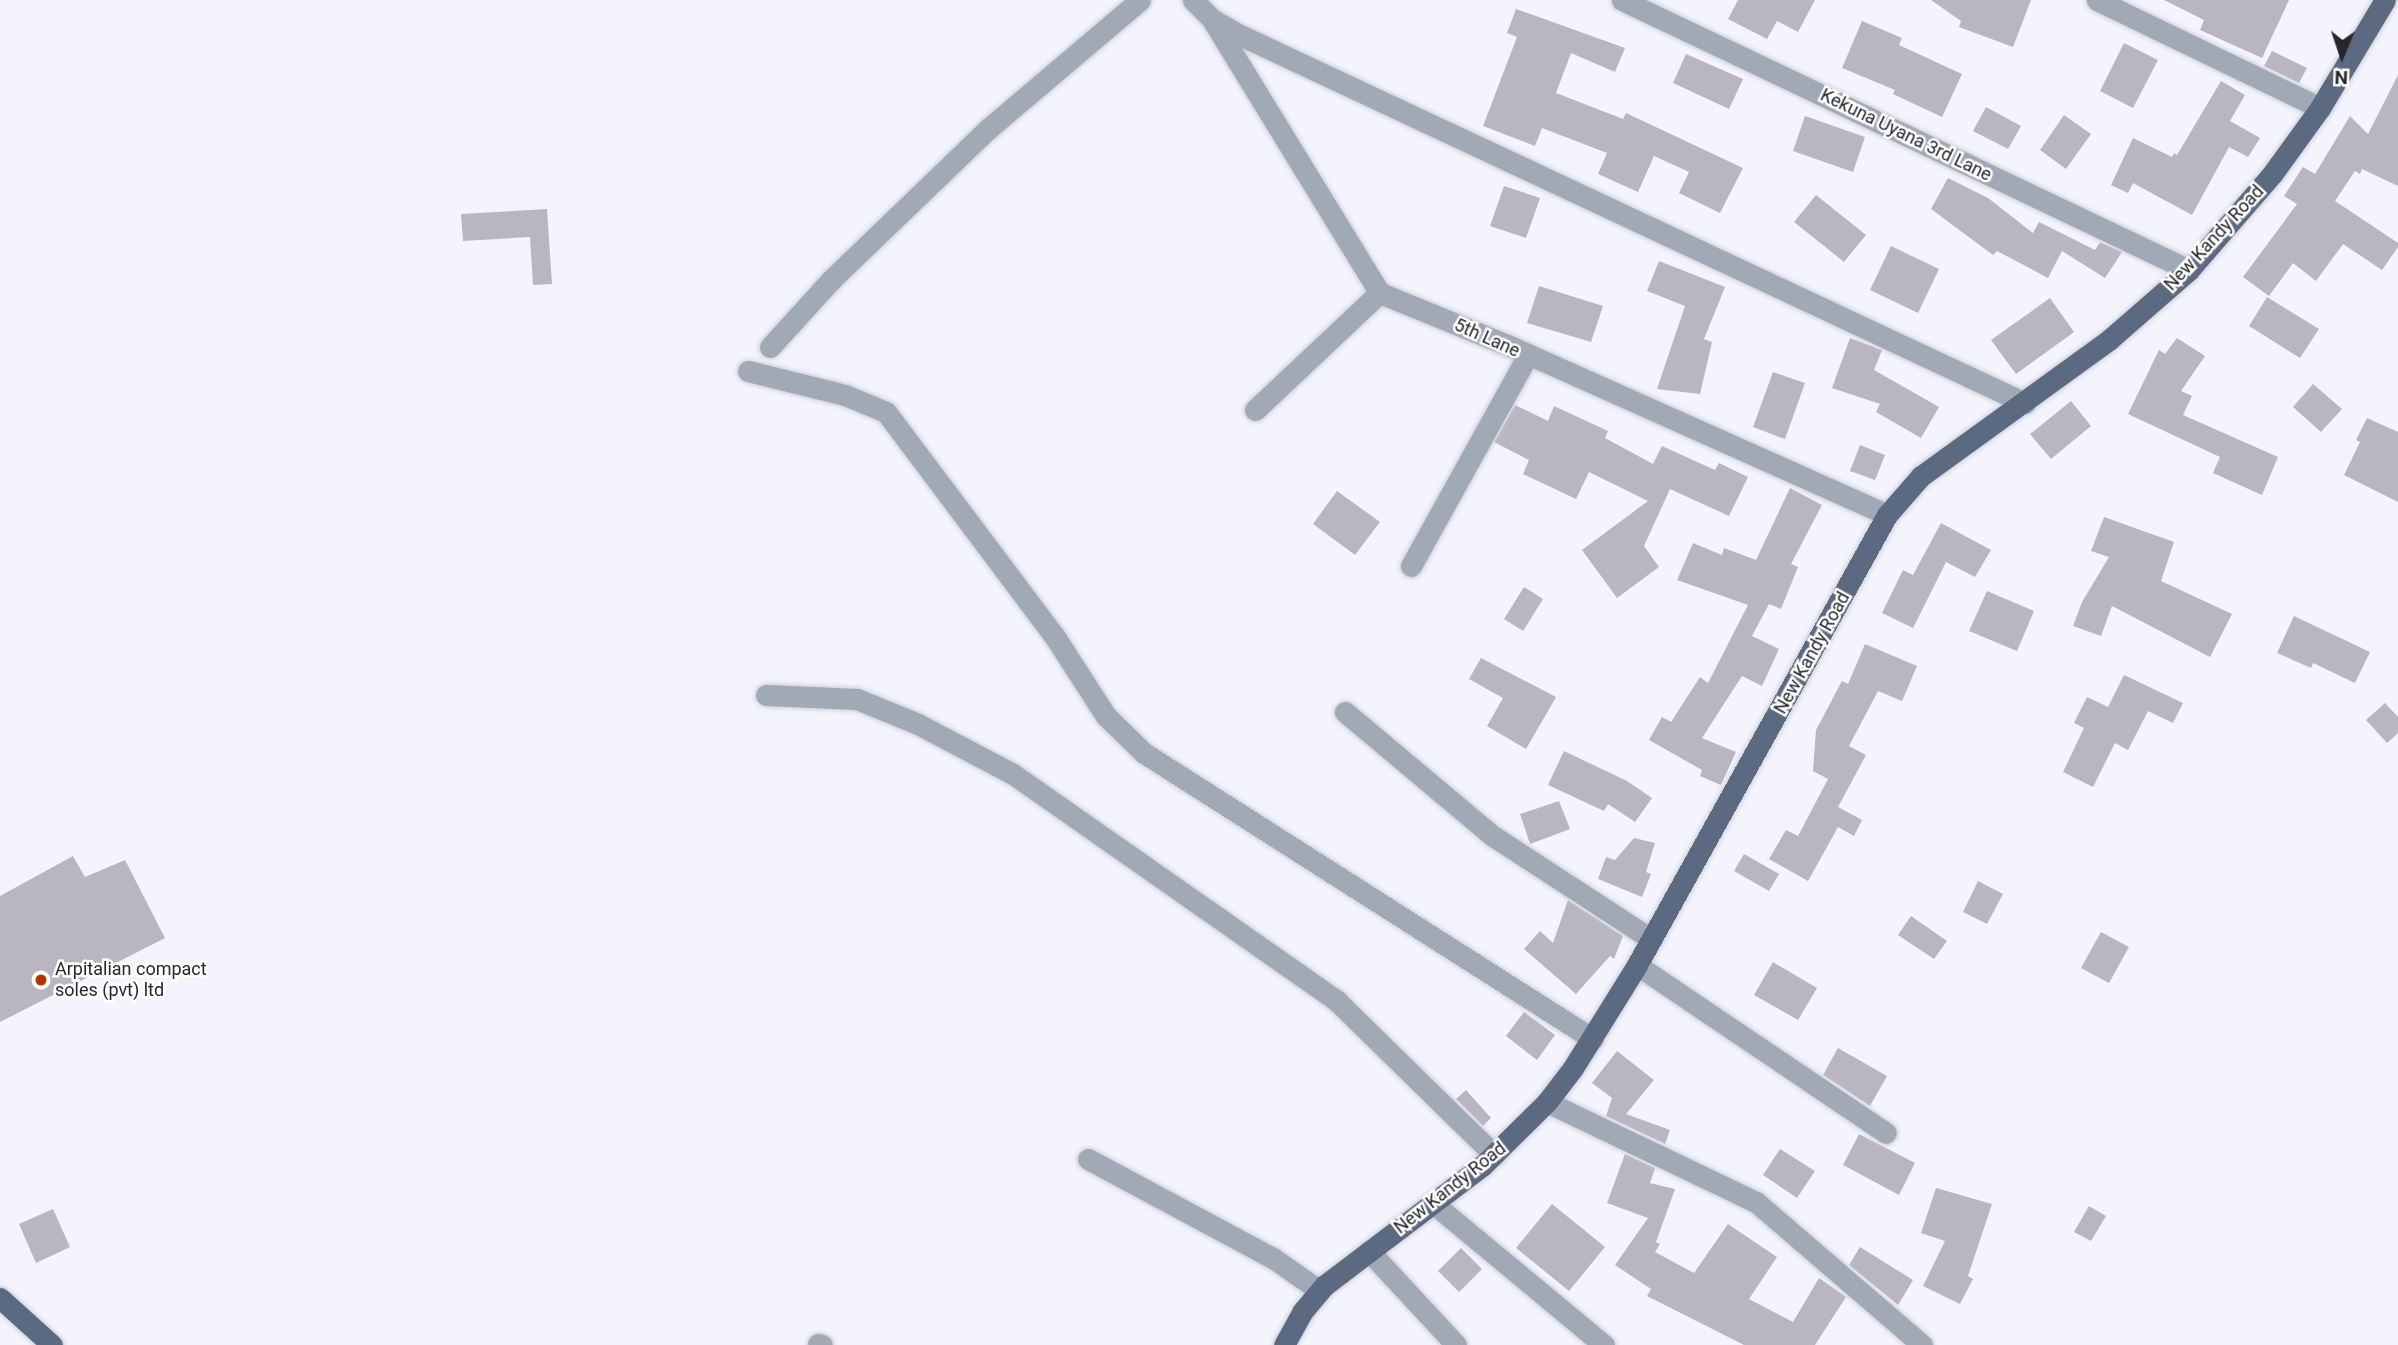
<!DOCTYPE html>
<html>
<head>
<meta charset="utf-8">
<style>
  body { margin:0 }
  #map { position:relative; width:2398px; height:1345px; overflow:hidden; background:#f3f4fd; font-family:Roboto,sans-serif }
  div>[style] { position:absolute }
  .building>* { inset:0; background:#bab6c1 }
  .roads { filter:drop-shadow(0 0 2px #cecfd7) drop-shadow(0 0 2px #cecfd7) }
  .minor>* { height:21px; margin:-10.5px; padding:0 10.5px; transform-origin:10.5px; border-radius:10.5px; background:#a0a9b5 }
  .major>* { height:21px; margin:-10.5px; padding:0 10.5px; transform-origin:10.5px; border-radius:10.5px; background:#5b6a80 }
  .dots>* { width:19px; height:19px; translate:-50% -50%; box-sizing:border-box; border:4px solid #fff; border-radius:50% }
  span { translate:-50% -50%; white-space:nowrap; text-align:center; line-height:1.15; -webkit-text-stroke:5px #fff; paint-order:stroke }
  .street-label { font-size:18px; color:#26272b }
  .poi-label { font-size:18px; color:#26272b }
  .left { translate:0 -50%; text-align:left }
  .north { position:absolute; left:2307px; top:21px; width:70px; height:70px; -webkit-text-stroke:5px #fff; paint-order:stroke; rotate:182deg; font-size:19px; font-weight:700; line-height:28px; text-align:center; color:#26272b }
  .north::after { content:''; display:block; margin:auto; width:24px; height:32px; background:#26272b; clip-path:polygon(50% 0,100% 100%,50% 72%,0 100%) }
</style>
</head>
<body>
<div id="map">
  <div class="building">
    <i style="clip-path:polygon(1738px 0,1815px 0,1798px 32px,1777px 21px,1767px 39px,1728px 19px)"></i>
    <i style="clip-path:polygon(1931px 0,2031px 0,2013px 47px,1959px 27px,1961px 21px)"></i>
    <i style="clip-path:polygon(2164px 0,2289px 0,2262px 58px,2200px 30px,2204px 20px)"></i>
    <i style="clip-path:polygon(1516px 9px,1625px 48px,1615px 72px,1571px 53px,1556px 93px,1623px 119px,1626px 113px,1743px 168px,1720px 213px,1679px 193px,1689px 172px,1654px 156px,1638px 192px,1598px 174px,1607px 153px,1542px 128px,1535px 146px,1483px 126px,1517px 37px,1507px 33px)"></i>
    <i style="clip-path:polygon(1862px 21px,1902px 38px,1899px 45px,1962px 74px,1942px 117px,1893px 94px,1895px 90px,1842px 68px)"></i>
    <i style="clip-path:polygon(2124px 43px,2158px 60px,2133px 108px,2100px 91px)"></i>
    <i style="clip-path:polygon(2272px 51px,2307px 68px,2299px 83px,2264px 66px)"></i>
    <i style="clip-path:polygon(1686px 54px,1743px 79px,1729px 109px,1673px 83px)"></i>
    <i style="clip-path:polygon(2398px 75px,2398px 186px,2362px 169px,2360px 174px,2355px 171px,2335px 201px,2398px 243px,2398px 247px,2382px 270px,2343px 244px,2316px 281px,2293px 263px,2269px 296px,2243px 277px,2297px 204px,2284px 196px,2303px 167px,2315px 174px,2350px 116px,2368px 134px)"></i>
    <i style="clip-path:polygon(2221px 81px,2245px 95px,2230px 121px,2260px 138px,2248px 157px,2229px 147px,2192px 215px,2133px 183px,2128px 193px,2111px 185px,2133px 138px,2172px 157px,2174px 153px,2177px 155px)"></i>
    <i style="clip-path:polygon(1986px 107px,2021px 126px,2008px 149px,1973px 131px)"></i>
    <i style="clip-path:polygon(2064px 115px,2091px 134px,2066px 169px,2040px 150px)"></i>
    <i style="clip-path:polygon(1805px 116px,1865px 137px,1853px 172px,1793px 151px)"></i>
    <i style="clip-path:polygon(1948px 178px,1988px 198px,2033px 233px,2039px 222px,2095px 250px,2100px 242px,2122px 252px,2105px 278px,2062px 251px,2048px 278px,1997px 251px,1993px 255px,1931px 209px)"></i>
    <i style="clip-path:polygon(1504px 186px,1540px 198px,1526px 238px,1490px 226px)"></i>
    <i style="clip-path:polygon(1816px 195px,1866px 235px,1844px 262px,1794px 222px)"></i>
    <i style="clip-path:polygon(547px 209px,552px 284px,533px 285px,530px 237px,463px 241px,461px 214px)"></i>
    <i style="clip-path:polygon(1891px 246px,1939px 269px,1918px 313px,1870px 290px)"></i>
    <i style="clip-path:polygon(1659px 261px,1725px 287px,1704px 339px,1712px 342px,1700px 394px,1657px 389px,1685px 306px,1647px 291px)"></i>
    <i style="clip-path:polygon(1539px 286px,1603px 306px,1591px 342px,1527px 323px)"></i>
    <i style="clip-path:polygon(2267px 297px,2319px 329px,2300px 358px,2249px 326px)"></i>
    <i style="clip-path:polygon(2050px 298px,2074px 332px,2016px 374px,1991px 340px)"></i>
    <i style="clip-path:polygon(1850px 338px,1882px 350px,1874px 370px,1939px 407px,1921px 438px,1876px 412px,1880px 404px,1832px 388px)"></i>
    <i style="clip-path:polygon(2177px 338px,2205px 356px,2181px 391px,2192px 396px,2183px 415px,2278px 457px,2262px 495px,2213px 473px,2220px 457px,2128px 414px,2159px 350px,2165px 354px)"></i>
    <i style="clip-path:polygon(1773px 372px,1805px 383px,1785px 439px,1753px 427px)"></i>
    <i style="clip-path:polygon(2313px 384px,2342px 409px,2321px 432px,2293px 407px)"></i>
    <i style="clip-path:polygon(2071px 401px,2091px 426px,2051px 459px,2030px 434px)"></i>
    <i style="clip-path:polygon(1515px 405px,1548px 421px,1554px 406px,1608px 431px,1605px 438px,1653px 464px,1662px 446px,1715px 470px,1719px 463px,1748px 477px,1729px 516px,1670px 489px,1644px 546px,1659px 567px,1617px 598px,1582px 550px,1648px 501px,1589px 472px,1576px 499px,1523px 474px,1529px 460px,1494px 442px)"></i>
    <i style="clip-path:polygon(2367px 418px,2398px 432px,2398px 502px,2344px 475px,2360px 442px,2356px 440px)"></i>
    <i style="clip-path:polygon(1860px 445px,1885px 455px,1875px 480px,1850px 471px)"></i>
    <i style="clip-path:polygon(1790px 488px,1822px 505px,1791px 564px,1798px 567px,1781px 609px,1769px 604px,1752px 636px,1779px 649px,1762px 686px,1742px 676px,1702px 738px,1736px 752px,1721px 785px,1700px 776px,1702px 770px,1649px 740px,1662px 717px,1671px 722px,1700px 677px,1708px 683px,1748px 605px,1677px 580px,1693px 543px,1722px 555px,1724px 548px,1756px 560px)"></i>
    <i style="clip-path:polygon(1337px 491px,1380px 522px,1355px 555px,1313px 524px)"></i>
    <i style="clip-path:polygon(2104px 517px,2174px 542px,2161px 581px,2232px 614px,2210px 657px,2112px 606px,2101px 636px,2073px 626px,2082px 602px,2109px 557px,2091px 551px)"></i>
    <i style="clip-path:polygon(1941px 523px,1991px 550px,1975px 577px,1946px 562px,1913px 628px,1882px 613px,1903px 570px,1913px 575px)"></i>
    <i style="clip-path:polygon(1524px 587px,1543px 599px,1523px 631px,1504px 619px)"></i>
    <i style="clip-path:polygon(1987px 591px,2034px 611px,2017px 651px,1969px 631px)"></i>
    <i style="clip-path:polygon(2294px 616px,2370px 652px,2355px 683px,2313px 663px,2311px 668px,2277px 653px)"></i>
    <i style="clip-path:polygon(1865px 644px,1917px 666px,1902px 701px,1878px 691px,1849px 746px,1866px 755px,1838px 807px,1862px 820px,1854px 836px,1838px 827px,1808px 881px,1769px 859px,1786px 830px,1798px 836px,1828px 779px,1813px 771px,1816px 730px,1842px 681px,1848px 684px)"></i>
    <i style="clip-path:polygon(1481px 658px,1556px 697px,1526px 749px,1487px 726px,1503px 698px,1469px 679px)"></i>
    <i style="clip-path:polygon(2124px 675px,2183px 703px,2173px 723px,2148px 711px,2128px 750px,2115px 743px,2093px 787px,2063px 772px,2084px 728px,2074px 723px,2087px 697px,2108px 707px)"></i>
    <i style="clip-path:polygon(2385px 703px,2398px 717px,2398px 733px,2387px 743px,2366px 720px)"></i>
    <i style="clip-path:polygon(1564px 751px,1627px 781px,1652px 798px,1635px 822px,1608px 804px,1604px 811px,1548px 785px)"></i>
    <i style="clip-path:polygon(1559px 801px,1570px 829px,1530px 844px,1520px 814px)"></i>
    <i style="clip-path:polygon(1634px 838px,1655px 843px,1646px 872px,1651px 874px,1642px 897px,1598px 879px,1606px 857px,1615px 860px)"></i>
    <i style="clip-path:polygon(1744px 854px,1779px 874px,1769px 891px,1734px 871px)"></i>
    <i style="clip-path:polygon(73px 856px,85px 877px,125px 860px,165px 938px,0 1022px,0 896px)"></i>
    <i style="clip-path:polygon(1978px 881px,2003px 894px,1987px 924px,1963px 912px)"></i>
    <i style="clip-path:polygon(1568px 900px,1623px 936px,1614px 959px,1610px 956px,1576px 994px,1524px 949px,1540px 931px,1553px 943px)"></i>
    <i style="clip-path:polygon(1911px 916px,1947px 941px,1934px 959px,1898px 935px)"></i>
    <i style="clip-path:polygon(2101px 932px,2129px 947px,2109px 983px,2081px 968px)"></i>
    <i style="clip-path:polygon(1773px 962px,1817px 988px,1798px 1020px,1754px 995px)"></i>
    <i style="clip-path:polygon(1524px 1012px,1555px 1035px,1537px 1060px,1506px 1036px)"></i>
    <i style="clip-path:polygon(1838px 1048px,1887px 1076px,1870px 1106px,1823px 1075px)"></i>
    <i style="clip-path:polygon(1617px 1051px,1654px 1080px,1626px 1114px,1670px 1130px,1665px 1144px,1606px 1116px,1612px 1098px,1592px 1083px)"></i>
    <i style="clip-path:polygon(1466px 1090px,1491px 1118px,1483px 1126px,1456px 1099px)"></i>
    <i style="clip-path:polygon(1859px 1134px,1915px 1163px,1899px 1195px,1843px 1165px)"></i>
    <i style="clip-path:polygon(1780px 1149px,1815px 1171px,1797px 1198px,1763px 1175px)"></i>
    <i style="clip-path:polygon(1625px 1154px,1655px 1168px,1650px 1183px,1675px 1189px,1656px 1242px,1660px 1244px,1655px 1252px,1694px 1273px,1728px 1224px,1777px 1257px,1749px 1299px,1793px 1322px,1819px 1278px,1846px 1297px,1815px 1345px,1744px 1345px,1647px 1296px,1651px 1289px,1615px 1265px,1648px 1218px,1607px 1203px)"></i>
    <i style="clip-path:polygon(1936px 1188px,1992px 1204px,1968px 1276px,1973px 1279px,1960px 1304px,1923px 1286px,1945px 1241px,1921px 1233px)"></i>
    <i style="clip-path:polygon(1552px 1204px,1605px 1247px,1569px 1291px,1516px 1248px)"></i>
    <i style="clip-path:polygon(2089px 1206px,2106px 1216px,2091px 1241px,2074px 1232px)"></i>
    <i style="clip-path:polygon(53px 1209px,70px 1247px,36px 1263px,19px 1224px)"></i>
    <i style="clip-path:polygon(1860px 1247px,1913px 1280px,1898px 1305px,1849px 1265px)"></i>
    <i style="clip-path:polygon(1461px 1248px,1482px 1269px,1459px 1292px,1438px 1271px)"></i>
  </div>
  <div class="roads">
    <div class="minor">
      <i style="left:1193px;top:0;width:27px;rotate:45deg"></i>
      <i style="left:1212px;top:19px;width:32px;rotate:30deg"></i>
      <i style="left:1240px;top:35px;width:867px;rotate:25.12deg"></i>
      <i style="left:1622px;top:0;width:628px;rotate:25.46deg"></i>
      <i style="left:2097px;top:0;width:248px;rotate:25.8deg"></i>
      <i style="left:1213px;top:21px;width:319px;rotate:58.5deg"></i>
      <i style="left:1380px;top:293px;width:140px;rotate:22.2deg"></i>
      <i style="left:1510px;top:346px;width:413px;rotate:24.1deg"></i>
      <i style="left:770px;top:347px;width:91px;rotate:-47.7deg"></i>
      <i style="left:831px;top:280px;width:218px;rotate:-43.9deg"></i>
      <i style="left:988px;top:129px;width:199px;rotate:-40.3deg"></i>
      <i style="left:748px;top:371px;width:100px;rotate:13.9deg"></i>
      <i style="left:845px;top:395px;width:44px;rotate:22.5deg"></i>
      <i style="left:886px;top:412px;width:281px;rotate:53.1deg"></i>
      <i style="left:1055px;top:637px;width:94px;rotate:57.2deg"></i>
      <i style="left:1106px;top:716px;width:53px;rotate:44.2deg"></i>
      <i style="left:1144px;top:753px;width:532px;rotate:32.5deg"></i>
      <i style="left:1255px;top:410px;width:172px;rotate:-43.3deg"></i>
      <i style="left:1411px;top:566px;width:241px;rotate:-61deg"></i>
      <i style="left:766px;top:695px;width:91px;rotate:2.5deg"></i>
      <i style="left:857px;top:699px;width:66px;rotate:22.3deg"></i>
      <i style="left:918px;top:724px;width:107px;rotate:27.8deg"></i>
      <i style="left:1013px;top:774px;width:396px;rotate:35deg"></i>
      <i style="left:1337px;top:1001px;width:220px;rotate:44.4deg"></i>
      <i style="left:1345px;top:712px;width:193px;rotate:40deg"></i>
      <i style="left:1493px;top:836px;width:189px;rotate:33.1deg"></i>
      <i style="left:1637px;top:965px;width:300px;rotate:34deg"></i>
      <i style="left:1547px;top:1102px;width:232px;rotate:25.6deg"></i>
      <i style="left:1756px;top:1202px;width:219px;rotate:40.7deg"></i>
      <i style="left:1088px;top:1159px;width:210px;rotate:28.2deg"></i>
      <i style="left:1273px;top:1258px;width:57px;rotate:35.1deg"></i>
      <i style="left:1434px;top:1204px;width:221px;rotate:39.7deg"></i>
      <i style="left:1369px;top:1251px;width:128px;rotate:47.2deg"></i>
      <i style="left:818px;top:1344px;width:4px;rotate:14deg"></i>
    </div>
    <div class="major">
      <i style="left:0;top:1298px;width:70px;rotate:42.1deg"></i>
      <i style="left:1284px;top:1345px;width:38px;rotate:-61deg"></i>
      <i style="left:1302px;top:1312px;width:35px;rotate:-50deg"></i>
      <i style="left:1325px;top:1285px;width:197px;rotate:-37.2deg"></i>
      <i style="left:1482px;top:1166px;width:91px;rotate:-44.6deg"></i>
      <i style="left:1547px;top:1102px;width:43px;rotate:-52.6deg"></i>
      <i style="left:1573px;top:1068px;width:121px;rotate:-58.1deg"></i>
      <i style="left:1637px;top:965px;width:515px;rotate:-60.95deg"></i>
      <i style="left:1887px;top:515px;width:52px;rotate:-48.9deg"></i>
      <i style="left:1921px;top:476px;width:233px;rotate:-35.9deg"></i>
      <i style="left:2110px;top:339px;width:105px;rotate:-41.1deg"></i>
      <i style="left:2189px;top:270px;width:128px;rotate:-49.1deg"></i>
      <i style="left:2273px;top:173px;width:80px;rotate:-54.1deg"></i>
      <i style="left:2320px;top:108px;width:126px;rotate:-59deg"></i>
    </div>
  </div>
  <div class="dots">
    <i style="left:41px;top:980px;background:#ba3100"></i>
  </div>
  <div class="street-label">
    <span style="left:1906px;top:135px;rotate:26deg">Kekuna Uyana 3rd Lane</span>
    <span style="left:2214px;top:238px;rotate:-47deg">New Kandy Road</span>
    <span style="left:1487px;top:338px;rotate:24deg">5th Lane</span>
    <span style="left:1812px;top:653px;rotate:-61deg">New Kandy Road</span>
    <span style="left:1450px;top:1188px;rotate:-38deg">New Kandy Road</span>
  </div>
  <div class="poi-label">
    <span class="left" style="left:55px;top:980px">Arpitalian compact<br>soles (pvt) ltd</span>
  </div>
  <div class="north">N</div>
</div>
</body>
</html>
